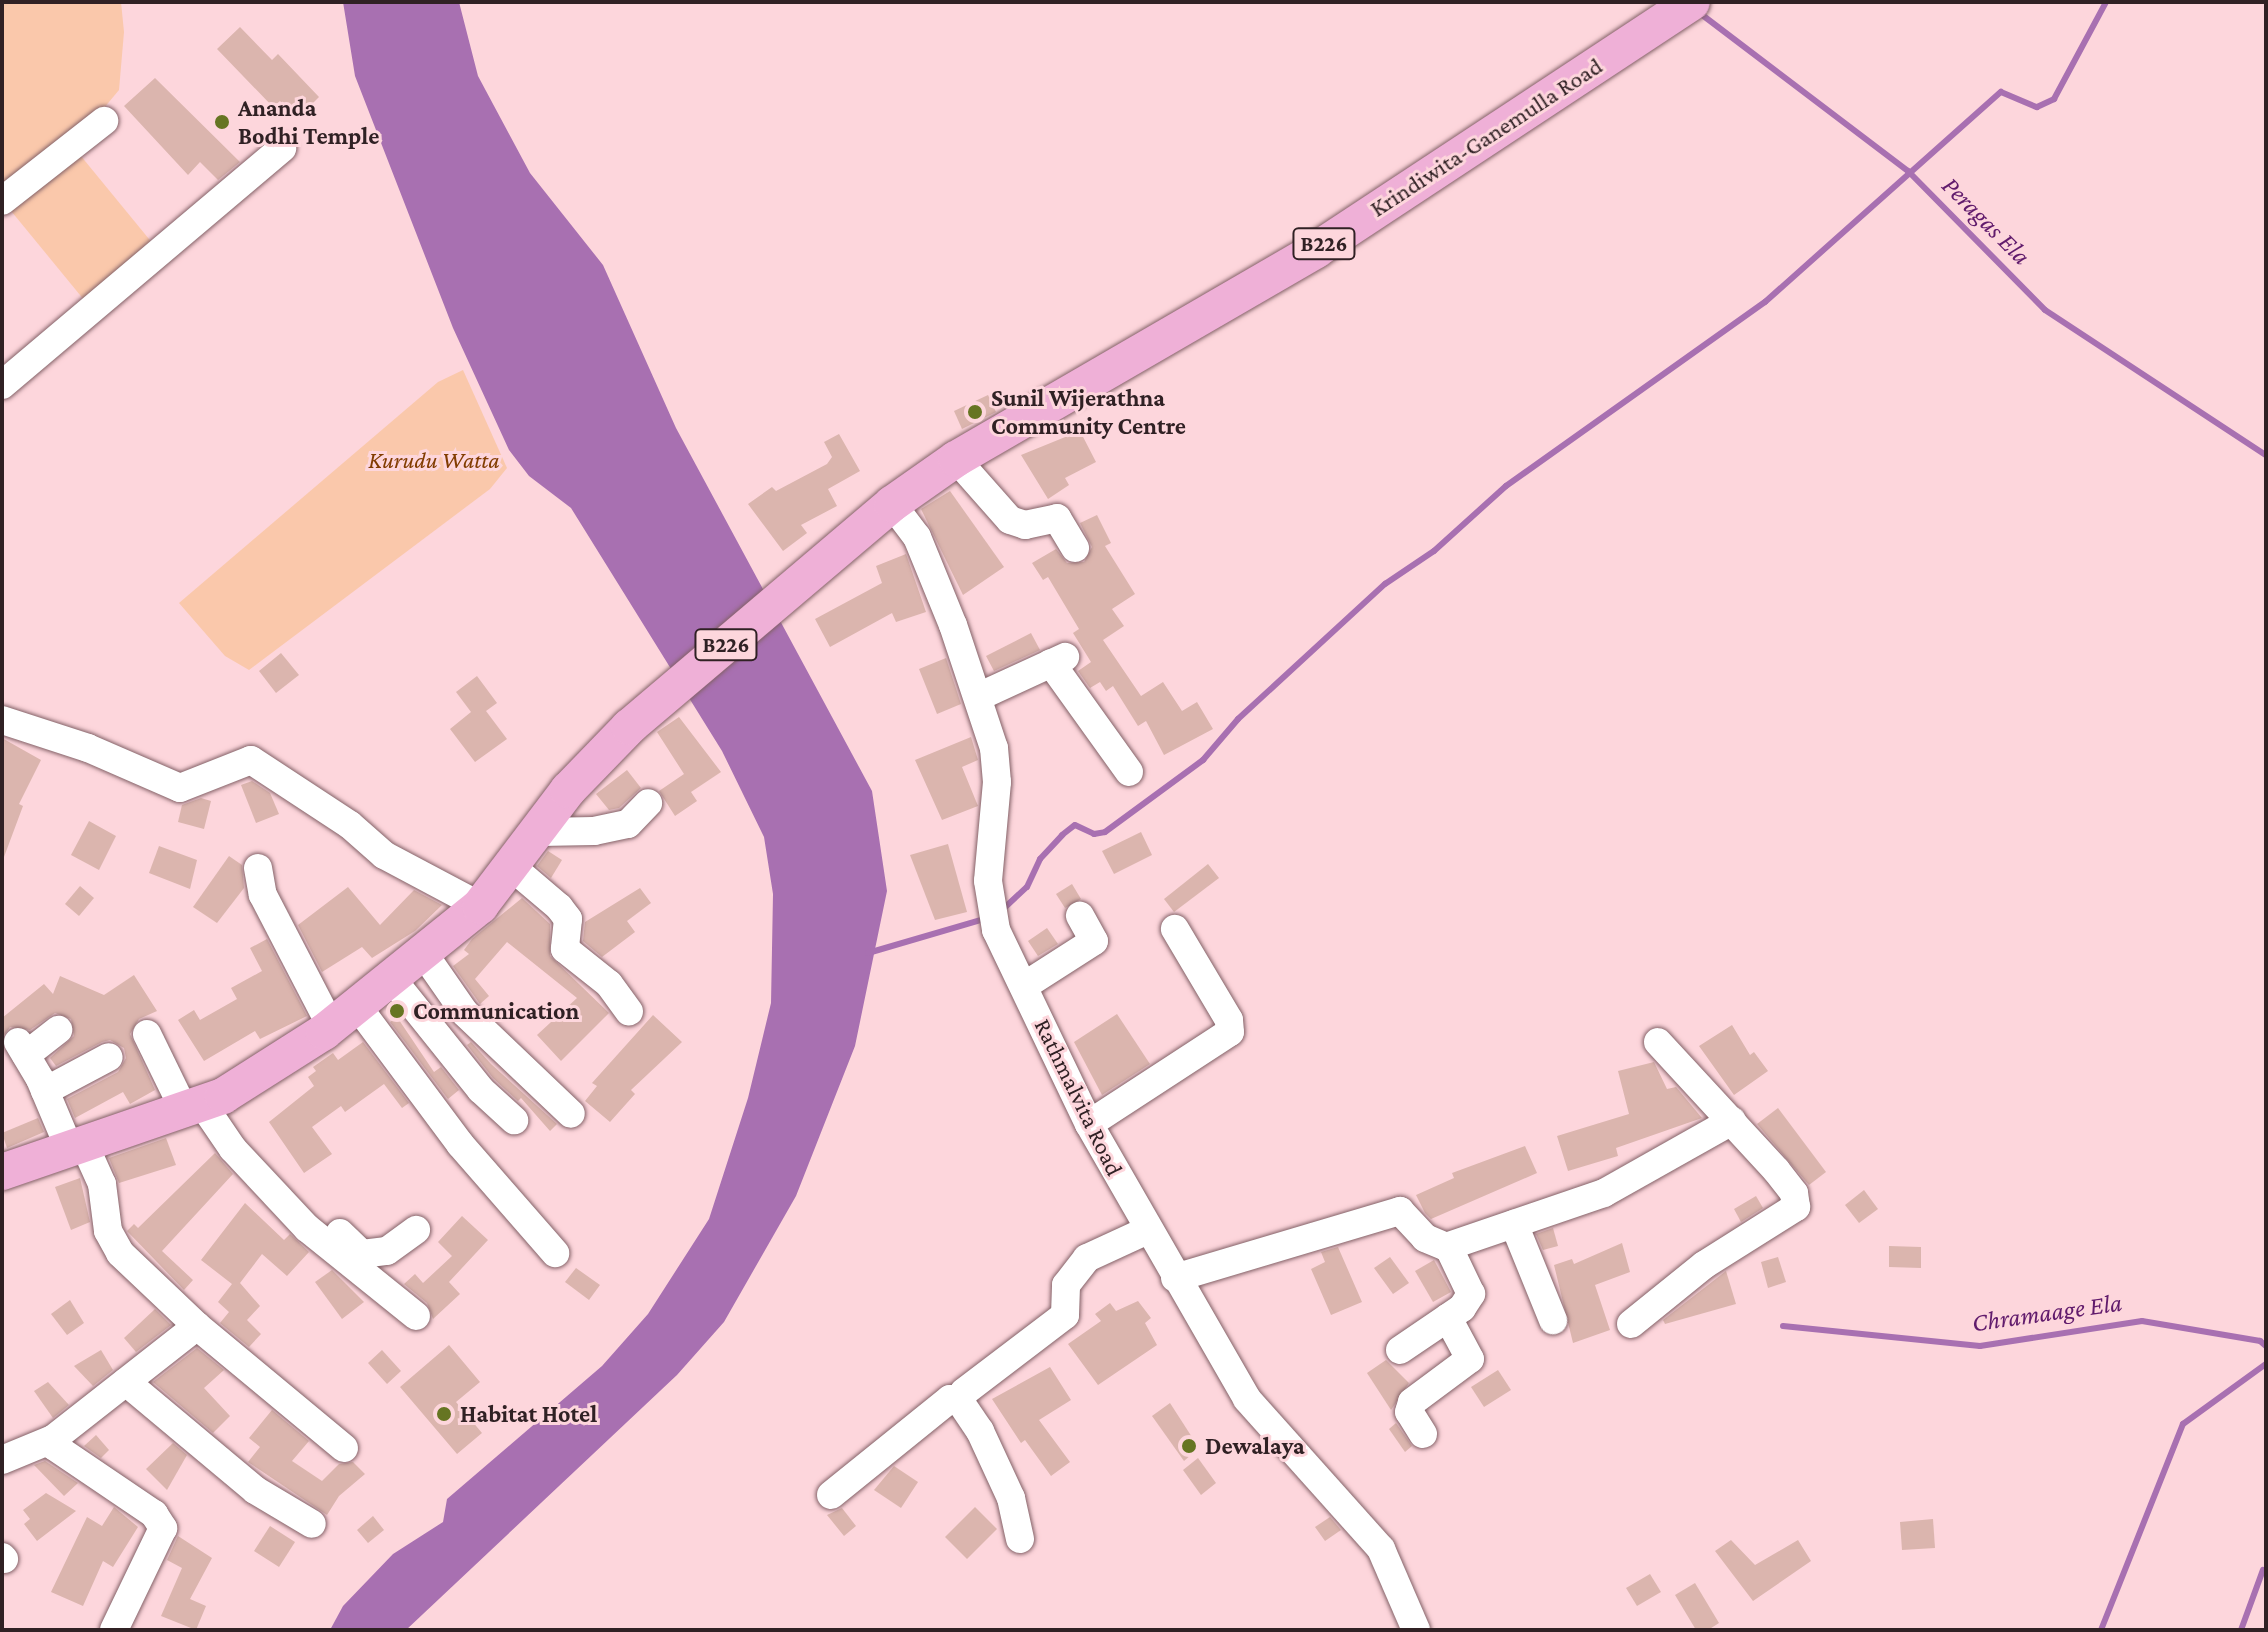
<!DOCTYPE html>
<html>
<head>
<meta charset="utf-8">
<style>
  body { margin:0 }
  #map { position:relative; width:2268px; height:1632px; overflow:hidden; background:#fdd6dc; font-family:"Crimson Pro",serif }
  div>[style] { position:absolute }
  .green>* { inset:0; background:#fac8ab }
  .water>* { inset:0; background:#a870b1 }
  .stream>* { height:6px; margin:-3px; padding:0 3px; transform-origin:3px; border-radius:3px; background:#a870b1 }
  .building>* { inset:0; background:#dbb5ae }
  .roads { filter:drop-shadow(0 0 2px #836167) drop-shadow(0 0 2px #836167) }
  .minor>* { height:28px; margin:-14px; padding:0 14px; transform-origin:14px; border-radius:14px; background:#fff }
  .major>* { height:36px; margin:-18px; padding:0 18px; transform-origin:18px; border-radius:18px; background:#efb0d7 }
  .dots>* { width:22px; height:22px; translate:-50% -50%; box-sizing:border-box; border:4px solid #fdd6dc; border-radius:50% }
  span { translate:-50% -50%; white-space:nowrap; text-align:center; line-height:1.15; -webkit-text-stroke:6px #fdd6dc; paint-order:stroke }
  .shield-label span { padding:2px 6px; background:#fdd6dc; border:2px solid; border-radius:6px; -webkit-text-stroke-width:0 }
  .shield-label { font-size:22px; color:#302124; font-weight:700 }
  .poi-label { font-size:24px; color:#302124; font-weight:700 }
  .left { translate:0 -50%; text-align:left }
  .street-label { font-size:24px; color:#302124 }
  .park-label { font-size:24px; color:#823c00; font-style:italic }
  .water-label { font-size:26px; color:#611b6c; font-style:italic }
  .frame { position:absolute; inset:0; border:4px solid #302124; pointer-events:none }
</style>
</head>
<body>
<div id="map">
  <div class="green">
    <i style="clip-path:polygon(2px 2px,121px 2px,124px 32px,119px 90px,104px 108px,2px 188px)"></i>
    <i style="clip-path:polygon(76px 150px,158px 250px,89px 306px,7px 206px)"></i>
    <i style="clip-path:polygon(463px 370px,507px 468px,490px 489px,249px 670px,225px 656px,179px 603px,438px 382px)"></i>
  </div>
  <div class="water">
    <i style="clip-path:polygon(343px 2px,459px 2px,478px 76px,530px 173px,603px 265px,676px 428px,872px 791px,887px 891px,855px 1046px,796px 1196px,724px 1322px,677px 1375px,406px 1630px,330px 1630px,343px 1606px,393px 1554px,443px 1522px,447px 1499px,602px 1366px,648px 1314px,709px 1219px,748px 1098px,771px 1003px,773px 894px,764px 837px,722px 751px,571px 508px,529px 476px,509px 450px,453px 328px,355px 76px)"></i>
  </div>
  <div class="stream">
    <i style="left:1697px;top:11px;width:265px;rotate:37.2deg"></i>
    <i style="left:1908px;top:171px;width:195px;rotate:45.4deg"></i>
    <i style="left:2045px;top:310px;width:264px;rotate:33.3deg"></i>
    <i style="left:1001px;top:911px;width:35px;rotate:-43deg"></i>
    <i style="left:1027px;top:887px;width:31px;rotate:-65deg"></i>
    <i style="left:1040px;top:859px;width:33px;rotate:-47deg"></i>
    <i style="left:1062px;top:835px;width:16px;rotate:-38deg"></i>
    <i style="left:1075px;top:825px;width:21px;rotate:25deg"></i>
    <i style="left:1094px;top:834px;width:11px;rotate:-10deg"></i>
    <i style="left:1105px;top:832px;width:122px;rotate:-36.3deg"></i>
    <i style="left:1203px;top:760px;width:54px;rotate:-49.5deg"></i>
    <i style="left:1238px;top:719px;width:200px;rotate:-42.6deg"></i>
    <i style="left:1385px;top:584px;width:59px;rotate:-34deg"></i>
    <i style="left:1434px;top:551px;width:97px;rotate:-42.1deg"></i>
    <i style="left:1506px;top:486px;width:318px;rotate:-35.4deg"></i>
    <i style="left:1765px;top:302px;width:316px;rotate:-41.7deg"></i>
    <i style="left:2001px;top:92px;width:39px;rotate:23deg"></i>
    <i style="left:2037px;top:107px;width:19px;rotate:-25deg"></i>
    <i style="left:2054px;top:99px;width:110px;rotate:-61.8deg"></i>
    <i style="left:868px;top:953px;width:125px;rotate:-16.3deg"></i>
    <i style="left:1783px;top:1326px;width:198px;rotate:5.8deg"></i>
    <i style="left:1980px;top:1346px;width:164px;rotate:-8.8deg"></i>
    <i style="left:2142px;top:1321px;width:120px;rotate:9.6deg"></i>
    <i style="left:2260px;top:1341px;width:8px;rotate:40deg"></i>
    <i style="left:2101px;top:1630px;width:222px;rotate:-68.3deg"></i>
    <i style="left:2183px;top:1424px;width:102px;rotate:-35.9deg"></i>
    <i style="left:2241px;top:1630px;width:64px;rotate:-69.9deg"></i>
  </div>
  <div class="building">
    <i style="clip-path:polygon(240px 27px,272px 60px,278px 54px,319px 97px,297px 119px,280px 101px,273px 107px,217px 49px)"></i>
    <i style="clip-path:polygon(155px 78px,240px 162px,218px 180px,200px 162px,188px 175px,124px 106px)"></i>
    <i style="clip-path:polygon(988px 395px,996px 412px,962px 429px,954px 411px)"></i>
    <i style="clip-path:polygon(1080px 431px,1096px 462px,1065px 478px,1069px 485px,1048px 499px,1021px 455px)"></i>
    <i style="clip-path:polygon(839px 434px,860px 471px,828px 489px,837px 506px,801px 525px,807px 533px,783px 551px,748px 504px,772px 487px,776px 491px,827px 464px,832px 457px,824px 442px)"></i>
    <i style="clip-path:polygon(950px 491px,1004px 567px,963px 595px,921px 509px)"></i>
    <i style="clip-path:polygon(1097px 515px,1111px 543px,1105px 546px,1135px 594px,1112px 609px,1124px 626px,1103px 640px,1141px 696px,1163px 682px,1182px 711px,1197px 702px,1213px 729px,1164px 755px,1146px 721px,1138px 726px,1113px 686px,1106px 691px,1100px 682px,1090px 688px,1078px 671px,1091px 662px,1073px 633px,1079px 629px,1048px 577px,1043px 580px,1032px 563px,1056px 549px,1067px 563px,1084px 562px,1092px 547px,1080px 523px)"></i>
    <i style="clip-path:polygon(906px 554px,926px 612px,896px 622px,892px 613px,830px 647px,815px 619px,882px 583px,876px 566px)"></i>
    <i style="clip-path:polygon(1031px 633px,1040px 650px,994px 671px,986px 656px)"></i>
    <i style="clip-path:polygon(281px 653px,299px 675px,276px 693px,259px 671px)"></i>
    <i style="clip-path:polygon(946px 658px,961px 704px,937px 714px,919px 669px)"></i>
    <i style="clip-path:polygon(477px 676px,497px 703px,486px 711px,507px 739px,475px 762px,450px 729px,471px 712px,456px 692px)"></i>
    <i style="clip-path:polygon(679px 717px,721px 772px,691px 792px,697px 801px,675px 816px,659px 791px,684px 774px,657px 732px)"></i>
    <i style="clip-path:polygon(971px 737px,978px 760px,962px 767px,978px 806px,942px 820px,915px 760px)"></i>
    <i style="clip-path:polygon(2px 738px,41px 760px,19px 804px,23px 806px,4px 857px)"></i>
    <i style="clip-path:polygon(627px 770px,641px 788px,619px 808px,609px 810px,596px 794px)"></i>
    <i style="clip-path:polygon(252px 781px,270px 793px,279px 814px,256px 823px,241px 785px)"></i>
    <i style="clip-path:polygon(201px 798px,211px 801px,204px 829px,178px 822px,182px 805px)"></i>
    <i style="clip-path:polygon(89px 821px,116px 836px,99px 870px,71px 855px)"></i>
    <i style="clip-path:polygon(1141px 832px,1152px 855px,1114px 874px,1102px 851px)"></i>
    <i style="clip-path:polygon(948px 844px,967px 912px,935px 920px,910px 855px)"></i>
    <i style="clip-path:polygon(159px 846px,197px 860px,190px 889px,149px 873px)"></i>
    <i style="clip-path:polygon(548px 851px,562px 860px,551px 878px,537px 866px)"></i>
    <i style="clip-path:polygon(229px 856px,242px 865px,244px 888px,217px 923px,193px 907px)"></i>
    <i style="clip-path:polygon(1208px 864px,1219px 878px,1174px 912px,1164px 899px)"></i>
    <i style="clip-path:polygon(1072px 884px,1081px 899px,1065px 908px,1056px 894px)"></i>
    <i style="clip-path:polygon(80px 886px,94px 898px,79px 916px,65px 904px)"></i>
    <i style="clip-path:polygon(348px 887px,380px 925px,414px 890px,442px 905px,415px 931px,372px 958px,362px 947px,322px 972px,298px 925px)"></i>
    <i style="clip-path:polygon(640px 888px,651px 903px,627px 921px,635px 932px,602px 957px,583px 941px,585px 922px)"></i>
    <i style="clip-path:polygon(522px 898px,550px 924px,550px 956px,609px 1013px,561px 1061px,537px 1035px,577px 998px,507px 942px,475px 979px,489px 996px,480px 1004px,453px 966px,469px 954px,464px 950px,472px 939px)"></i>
    <i style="clip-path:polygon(1047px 928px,1058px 944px,1038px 956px,1028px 941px)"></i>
    <i style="clip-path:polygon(267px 939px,307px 1016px,260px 1039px,255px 1031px,204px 1061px,178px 1020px,194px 1010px,200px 1020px,237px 999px,231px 988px,262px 971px,250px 948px)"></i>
    <i style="clip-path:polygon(134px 975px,157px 1011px,139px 1019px,130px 1034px,155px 1090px,130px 1104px,123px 1092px,75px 1118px,67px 1099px,118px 1072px,126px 1058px,124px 1048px,110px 1040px,102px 1042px,56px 1066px,50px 1058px,74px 1036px,71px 1019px,55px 1013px,30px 1030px,10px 1027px,2px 1038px,2px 1018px,44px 984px,53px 994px,60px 976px,104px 995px)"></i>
    <i style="clip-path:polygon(1117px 1014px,1150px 1064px,1102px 1095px,1074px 1042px)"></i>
    <i style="clip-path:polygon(653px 1015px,682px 1042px,631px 1090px,635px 1094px,610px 1122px,585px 1101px,597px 1086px,592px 1083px)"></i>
    <i style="clip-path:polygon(397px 1017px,434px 1072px,441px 1067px,459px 1090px,448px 1099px,390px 1022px)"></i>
    <i style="clip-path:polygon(1732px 1025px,1750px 1055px,1754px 1052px,1768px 1071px,1734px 1095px,1699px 1046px)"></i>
    <i style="clip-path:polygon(363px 1042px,409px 1103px,402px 1108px,384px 1084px,345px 1112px,341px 1106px,312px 1127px,332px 1154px,304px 1173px,269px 1122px,314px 1086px,308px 1077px,316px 1071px,313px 1067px,333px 1053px,338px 1060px)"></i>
    <i style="clip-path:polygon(471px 1042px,491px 1064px,557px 1124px,550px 1131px,521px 1098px,518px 1101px,493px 1078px,467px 1045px)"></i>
    <i style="clip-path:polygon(1654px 1062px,1667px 1089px,1676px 1087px,1702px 1118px,1616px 1148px,1618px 1156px,1568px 1171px,1557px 1136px,1629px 1114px,1618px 1071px)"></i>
    <i style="clip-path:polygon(1778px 1108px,1826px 1172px,1809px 1185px,1757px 1124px)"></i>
    <i style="clip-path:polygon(38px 1118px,44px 1132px,7px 1148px,2px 1133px)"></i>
    <i style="clip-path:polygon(166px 1138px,176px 1165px,119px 1183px,109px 1158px)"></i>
    <i style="clip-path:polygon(1525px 1146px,1537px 1173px,1431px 1219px,1425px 1213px,1416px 1195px,1454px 1178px,1452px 1173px)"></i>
    <i style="clip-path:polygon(215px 1153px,233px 1174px,162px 1251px,193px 1280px,184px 1290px,127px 1231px,134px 1224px,138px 1228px)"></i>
    <i style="clip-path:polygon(80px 1178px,90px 1222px,71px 1230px,55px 1187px)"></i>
    <i style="clip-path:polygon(1864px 1190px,1878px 1209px,1859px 1223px,1845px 1205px)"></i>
    <i style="clip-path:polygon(1756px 1196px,1763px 1208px,1741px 1222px,1734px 1209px)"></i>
    <i style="clip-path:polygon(245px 1203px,284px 1240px,290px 1234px,309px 1252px,287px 1276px,262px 1254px,240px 1283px,260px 1306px,247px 1320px,261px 1334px,249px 1347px,220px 1323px,229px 1312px,218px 1302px,232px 1284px,201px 1260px)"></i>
    <i style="clip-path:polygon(462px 1216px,488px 1240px,449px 1282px,460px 1294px,433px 1319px,427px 1303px,404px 1284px,415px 1274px,423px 1283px,452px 1256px,438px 1242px)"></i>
    <i style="clip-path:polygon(1553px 1228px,1558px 1246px,1543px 1250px,1536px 1234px)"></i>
    <i style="clip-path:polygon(1622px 1243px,1630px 1272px,1595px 1285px,1610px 1330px,1573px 1343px,1554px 1265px,1572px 1259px,1574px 1264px)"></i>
    <i style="clip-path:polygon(1889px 1246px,1921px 1247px,1921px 1268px,1889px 1267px)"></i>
    <i style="clip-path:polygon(1338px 1247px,1362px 1302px,1331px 1315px,1311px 1269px,1325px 1262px,1321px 1252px)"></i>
    <i style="clip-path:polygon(1390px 1257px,1409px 1283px,1393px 1294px,1374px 1268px)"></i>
    <i style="clip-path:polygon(1778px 1257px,1786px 1282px,1768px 1288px,1761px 1262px)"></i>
    <i style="clip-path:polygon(1434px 1260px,1451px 1292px,1433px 1302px,1415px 1271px)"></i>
    <i style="clip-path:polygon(576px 1268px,600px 1285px,589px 1300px,565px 1282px)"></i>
    <i style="clip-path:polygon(332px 1270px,364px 1302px,342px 1319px,315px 1282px)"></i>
    <i style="clip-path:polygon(1726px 1271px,1736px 1304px,1665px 1324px,1663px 1320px)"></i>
    <i style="clip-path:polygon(70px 1300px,84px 1323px,67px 1335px,51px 1314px)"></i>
    <i style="clip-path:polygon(1138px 1301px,1151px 1318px,1145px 1323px,1157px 1345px,1098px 1385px,1068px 1344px,1101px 1321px,1095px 1314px,1110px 1303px,1116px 1311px)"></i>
    <i style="clip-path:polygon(155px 1309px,171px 1325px,136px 1352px,124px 1338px)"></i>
    <i style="clip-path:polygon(449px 1345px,480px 1382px,456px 1402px,482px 1433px,457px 1454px,400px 1387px)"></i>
    <i style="clip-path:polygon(197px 1348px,224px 1370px,204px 1388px,230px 1416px,213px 1433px,153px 1382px)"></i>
    <i style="clip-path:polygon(101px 1350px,113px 1370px,93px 1386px,74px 1366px)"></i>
    <i style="clip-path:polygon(382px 1350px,401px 1371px,387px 1384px,368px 1363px)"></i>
    <i style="clip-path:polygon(1386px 1360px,1409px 1383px,1391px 1410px,1367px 1373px)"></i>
    <i style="clip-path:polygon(1050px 1367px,1071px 1400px,1039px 1420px,1070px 1462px,1051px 1476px,1025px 1440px,1021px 1443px,992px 1399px)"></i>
    <i style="clip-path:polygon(1498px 1370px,1511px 1390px,1484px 1407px,1471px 1387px)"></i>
    <i style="clip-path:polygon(48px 1382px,69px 1405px,53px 1418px,34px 1391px)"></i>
    <i style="clip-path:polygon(1170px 1403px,1199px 1448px,1184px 1461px,1152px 1416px)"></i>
    <i style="clip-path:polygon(272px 1410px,309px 1441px,292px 1461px,322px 1481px,339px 1464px,353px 1462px,365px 1474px,339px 1496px,327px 1515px,248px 1462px,260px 1447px,249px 1438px)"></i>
    <i style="clip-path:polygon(1396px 1423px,1412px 1446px,1405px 1452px,1389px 1429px)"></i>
    <i style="clip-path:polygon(96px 1435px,109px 1450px,101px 1458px,84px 1446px)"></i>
    <i style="clip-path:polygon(173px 1443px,187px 1455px,167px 1490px,146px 1469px)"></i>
    <i style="clip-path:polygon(1198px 1458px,1216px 1483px,1201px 1495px,1183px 1470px)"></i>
    <i style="clip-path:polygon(45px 1461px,78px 1483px,64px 1496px,34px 1465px)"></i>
    <i style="clip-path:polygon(894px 1466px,918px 1482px,901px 1508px,874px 1490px)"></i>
    <i style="clip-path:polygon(46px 1493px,76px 1511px,37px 1541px,24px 1524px,30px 1519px,23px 1510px)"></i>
    <i style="clip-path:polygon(114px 1507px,138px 1527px,113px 1567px,103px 1561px,83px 1606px,51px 1592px,87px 1517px,102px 1526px)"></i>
    <i style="clip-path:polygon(975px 1507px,997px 1529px,967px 1559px,945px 1537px)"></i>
    <i style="clip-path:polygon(842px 1508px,856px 1526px,844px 1536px,827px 1515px)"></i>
    <i style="clip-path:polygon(373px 1516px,384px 1530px,368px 1543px,357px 1530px)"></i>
    <i style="clip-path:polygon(1330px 1517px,1341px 1530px,1325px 1541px,1315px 1527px)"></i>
    <i style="clip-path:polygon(1933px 1519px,1935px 1548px,1902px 1550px,1900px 1522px)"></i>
    <i style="clip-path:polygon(270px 1526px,295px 1542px,279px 1567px,254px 1551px)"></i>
    <i style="clip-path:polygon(178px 1536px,212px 1558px,190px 1599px,206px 1606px,196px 1630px,161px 1616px,182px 1568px,167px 1560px)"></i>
    <i style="clip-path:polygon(1731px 1540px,1755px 1565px,1798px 1540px,1811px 1561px,1753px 1601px,1715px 1551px)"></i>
    <i style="clip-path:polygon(1650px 1574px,1661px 1592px,1637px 1606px,1626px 1588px)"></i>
    <i style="clip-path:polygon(1695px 1583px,1719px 1623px,1708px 1630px,1696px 1630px,1675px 1595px)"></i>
  </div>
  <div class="roads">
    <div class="minor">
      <i style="left:2px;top:201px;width:130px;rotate:-38.1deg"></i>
      <i style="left:2px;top:385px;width:367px;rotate:-40.2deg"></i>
      <i style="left:956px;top:459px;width:81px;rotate:48.5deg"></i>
      <i style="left:1010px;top:520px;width:16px;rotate:18deg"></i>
      <i style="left:1025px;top:525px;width:33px;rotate:-12deg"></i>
      <i style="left:1057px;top:518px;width:35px;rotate:59deg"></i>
      <i style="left:892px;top:504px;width:41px;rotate:52.9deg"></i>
      <i style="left:917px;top:537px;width:95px;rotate:67.8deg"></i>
      <i style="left:953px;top:625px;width:130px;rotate:71.6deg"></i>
      <i style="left:994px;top:748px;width:34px;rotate:85deg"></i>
      <i style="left:997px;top:782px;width:99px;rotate:95.2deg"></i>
      <i style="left:988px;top:881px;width:50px;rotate:80.7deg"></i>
      <i style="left:996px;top:930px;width:215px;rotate:64.4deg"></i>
      <i style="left:1089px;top:1124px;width:317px;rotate:60.1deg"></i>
      <i style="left:1247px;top:1399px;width:201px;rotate:48.2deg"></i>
      <i style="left:1381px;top:1549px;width:88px;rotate:66.6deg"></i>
      <i style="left:1051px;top:663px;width:134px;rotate:54.4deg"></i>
      <i style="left:978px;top:697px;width:96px;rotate:-24.7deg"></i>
      <i style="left:2px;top:720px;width:90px;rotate:18deg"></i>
      <i style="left:88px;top:748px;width:100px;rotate:23.5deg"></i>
      <i style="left:180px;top:788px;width:76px;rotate:-21.5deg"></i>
      <i style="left:251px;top:760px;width:118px;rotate:33.3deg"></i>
      <i style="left:350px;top:825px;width:45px;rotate:41.4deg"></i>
      <i style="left:384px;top:855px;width:109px;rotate:28deg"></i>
      <i style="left:540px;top:832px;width:54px;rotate:-1.1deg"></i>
      <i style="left:594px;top:831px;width:35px;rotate:-12deg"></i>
      <i style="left:628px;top:824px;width:29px;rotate:-46deg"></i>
      <i style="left:258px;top:868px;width:27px;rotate:80deg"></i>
      <i style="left:263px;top:895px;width:148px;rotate:62.6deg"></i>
      <i style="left:513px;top:868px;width:60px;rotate:40.3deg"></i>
      <i style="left:559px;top:907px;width:15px;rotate:53deg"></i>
      <i style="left:568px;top:919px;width:30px;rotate:96deg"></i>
      <i style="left:565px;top:949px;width:56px;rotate:38.5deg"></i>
      <i style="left:609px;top:984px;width:34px;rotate:54deg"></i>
      <i style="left:424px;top:954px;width:72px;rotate:55.2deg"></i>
      <i style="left:465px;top:1013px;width:146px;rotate:43.6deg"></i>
      <i style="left:392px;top:979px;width:142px;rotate:51.3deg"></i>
      <i style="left:481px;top:1090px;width:45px;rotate:42.3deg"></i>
      <i style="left:1024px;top:986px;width:83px;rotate:-32.7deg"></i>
      <i style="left:1094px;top:941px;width:29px;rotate:-119deg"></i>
      <i style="left:358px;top:1007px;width:171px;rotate:53.3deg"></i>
      <i style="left:460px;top:1144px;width:145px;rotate:48.9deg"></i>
      <i style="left:147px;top:1034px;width:85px;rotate:64deg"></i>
      <i style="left:18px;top:1042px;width:43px;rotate:59.3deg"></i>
      <i style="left:40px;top:1079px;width:77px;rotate:67.1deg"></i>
      <i style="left:26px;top:1055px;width:41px;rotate:-38deg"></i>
      <i style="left:45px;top:1091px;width:72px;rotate:-28deg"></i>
      <i style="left:203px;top:1105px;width:53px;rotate:55.7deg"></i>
      <i style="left:233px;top:1149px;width:108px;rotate:46.9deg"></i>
      <i style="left:307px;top:1228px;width:140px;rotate:38.9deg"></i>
      <i style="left:1089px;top:1124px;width:168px;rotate:-33.1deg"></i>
      <i style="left:1230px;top:1032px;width:12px;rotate:-95deg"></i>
      <i style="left:1229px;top:1020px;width:106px;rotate:-120.7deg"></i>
      <i style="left:84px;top:1144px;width:44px;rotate:65.8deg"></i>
      <i style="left:102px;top:1184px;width:47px;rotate:82.7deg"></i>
      <i style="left:108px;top:1231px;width:25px;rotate:61deg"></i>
      <i style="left:120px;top:1253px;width:106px;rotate:43.5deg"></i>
      <i style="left:197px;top:1326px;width:183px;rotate:141.9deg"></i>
      <i style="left:53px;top:1439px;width:8px;rotate:76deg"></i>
      <i style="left:55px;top:1447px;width:120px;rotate:34.1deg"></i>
      <i style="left:154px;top:1514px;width:17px;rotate:57deg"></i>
      <i style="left:163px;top:1528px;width:113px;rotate:115.7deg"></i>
      <i style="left:1514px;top:1224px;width:104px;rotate:67.9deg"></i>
      <i style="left:340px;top:1233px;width:30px;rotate:44deg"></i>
      <i style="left:362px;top:1254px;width:25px;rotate:-7deg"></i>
      <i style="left:387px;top:1251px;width:36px;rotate:-36deg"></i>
      <i style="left:1175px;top:1278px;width:235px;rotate:-16.6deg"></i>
      <i style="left:1400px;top:1211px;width:37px;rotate:47deg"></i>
      <i style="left:1425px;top:1238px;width:23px;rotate:23deg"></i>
      <i style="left:1446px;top:1247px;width:167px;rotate:-18.9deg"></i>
      <i style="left:1604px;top:1193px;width:147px;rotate:-29.4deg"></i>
      <i style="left:1631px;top:1324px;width:94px;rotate:-38.9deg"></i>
      <i style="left:1704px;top:1265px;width:109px;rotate:-32.2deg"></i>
      <i style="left:1796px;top:1207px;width:14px;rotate:-98deg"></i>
      <i style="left:1794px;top:1193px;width:29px;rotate:-128deg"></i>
      <i style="left:1776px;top:1170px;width:174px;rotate:-132.7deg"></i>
      <i style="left:197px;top:1326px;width:191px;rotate:39.7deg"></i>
      <i style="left:1400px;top:1350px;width:75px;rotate:-34.1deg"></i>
      <i style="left:1462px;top:1308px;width:17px;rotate:-57deg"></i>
      <i style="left:1471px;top:1294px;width:53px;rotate:-115.6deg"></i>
      <i style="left:126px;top:1382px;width:168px;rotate:39.9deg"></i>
      <i style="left:255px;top:1490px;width:66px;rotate:30.8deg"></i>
      <i style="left:961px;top:1403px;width:11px;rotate:-75deg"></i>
      <i style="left:964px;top:1392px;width:127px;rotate:-37.3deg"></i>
      <i style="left:1065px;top:1315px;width:30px;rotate:-88deg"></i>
      <i style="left:1066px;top:1285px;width:34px;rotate:-52deg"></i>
      <i style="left:1087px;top:1258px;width:67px;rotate:-24.7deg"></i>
      <i style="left:1423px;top:1434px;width:26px;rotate:-122deg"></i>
      <i style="left:1409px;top:1412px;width:10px;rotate:-73deg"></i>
      <i style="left:1412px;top:1402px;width:72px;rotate:-36.6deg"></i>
      <i style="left:1470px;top:1359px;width:47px;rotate:-118.2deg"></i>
      <i style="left:2px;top:1460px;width:55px;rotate:-22.4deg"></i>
      <i style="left:831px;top:1495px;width:153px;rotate:-38.9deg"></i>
      <i style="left:950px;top:1399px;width:12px;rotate:20deg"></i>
      <i style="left:961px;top:1403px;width:34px;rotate:56deg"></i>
      <i style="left:980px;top:1431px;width:74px;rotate:65.2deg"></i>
      <i style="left:1011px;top:1498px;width:42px;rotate:77.6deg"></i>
      <i style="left:2px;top:1557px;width:3px;rotate:45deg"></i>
    </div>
    <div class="major">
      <i style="left:2px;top:1172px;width:234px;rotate:-19deg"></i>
      <i style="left:223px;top:1096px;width:120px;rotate:-32.4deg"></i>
      <i style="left:324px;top:1032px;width:201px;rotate:-38.9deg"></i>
      <i style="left:480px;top:906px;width:146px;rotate:-52.8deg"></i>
      <i style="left:568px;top:790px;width:88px;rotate:-45.9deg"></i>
      <i style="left:629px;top:727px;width:345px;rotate:-40.3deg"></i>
      <i style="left:892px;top:504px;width:78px;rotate:-35.1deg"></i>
      <i style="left:956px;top:459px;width:416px;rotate:-30.1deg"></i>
      <i style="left:1316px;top:250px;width:450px;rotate:-33.4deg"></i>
    </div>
  </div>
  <div class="dots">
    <i style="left:222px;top:122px;background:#667522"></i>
    <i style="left:975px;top:412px;background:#667522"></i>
    <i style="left:397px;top:1011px;background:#667522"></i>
    <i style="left:444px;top:1414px;background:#667522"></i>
    <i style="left:1189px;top:1446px;background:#667522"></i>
  </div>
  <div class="shield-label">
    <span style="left:1324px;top:244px">B226</span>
    <span style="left:726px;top:645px">B226</span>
  </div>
  <div class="poi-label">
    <span class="left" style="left:238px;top:122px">Ananda<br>Bodhi Temple</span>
    <span class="left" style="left:991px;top:412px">Sunil Wijerathna<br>Community Centre</span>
    <span class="left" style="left:413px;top:1011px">Communication</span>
    <span class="left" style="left:460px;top:1414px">Habitat Hotel</span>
    <span class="left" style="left:1205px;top:1446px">Dewalaya</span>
  </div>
  <div class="street-label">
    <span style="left:1486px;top:137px;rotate:-33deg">Krindiwita-Ganemulla Road</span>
    <span style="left:1079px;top:1097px;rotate:64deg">Rathmalvita Road</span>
  </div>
  <div class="park-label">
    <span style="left:434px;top:460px">Kurudu Watta</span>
  </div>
  <div class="water-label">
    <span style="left:1986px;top:221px;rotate:45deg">Peragas Ela</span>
    <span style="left:2047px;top:1313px;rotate:-8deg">Chramaage Ela</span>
  </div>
  <div class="frame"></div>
</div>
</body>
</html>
